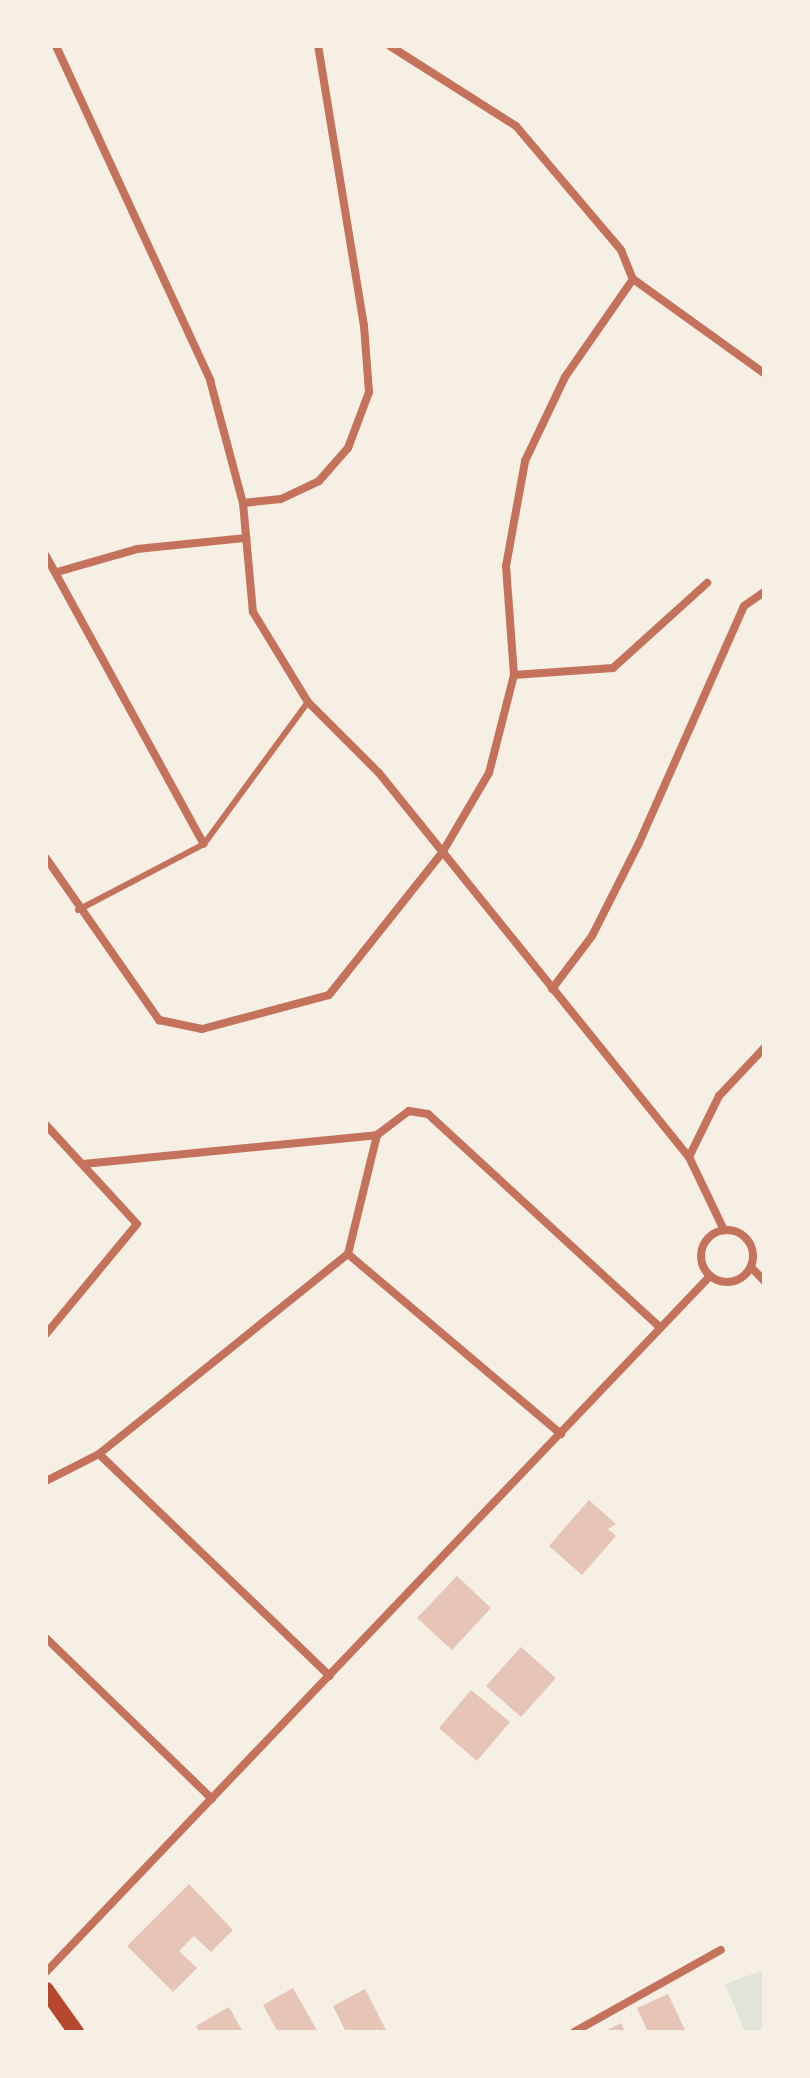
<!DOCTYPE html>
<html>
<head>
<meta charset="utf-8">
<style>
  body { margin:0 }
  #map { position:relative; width:810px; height:2078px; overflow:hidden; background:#f6efe4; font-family:Commissioner,sans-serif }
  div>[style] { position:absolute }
  .green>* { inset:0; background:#e2e4dc }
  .building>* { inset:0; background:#e6c5b7 }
  .service>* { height:6px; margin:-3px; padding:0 3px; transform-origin:3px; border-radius:3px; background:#c5725c }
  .minor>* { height:8px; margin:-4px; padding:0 4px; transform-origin:4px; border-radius:4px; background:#c5725c }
  .minor>.ring { margin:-4px; padding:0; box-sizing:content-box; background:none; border:8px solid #c5725c; border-radius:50% }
  .secondary>* { height:16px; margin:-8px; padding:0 8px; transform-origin:8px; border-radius:8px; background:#b5482f }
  span { translate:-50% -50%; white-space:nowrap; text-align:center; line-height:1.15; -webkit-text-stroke:8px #f6efe4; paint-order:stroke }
  .frame { position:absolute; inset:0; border:48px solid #f6efe4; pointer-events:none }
</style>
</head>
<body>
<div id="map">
  <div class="green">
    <i style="clip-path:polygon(764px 1970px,764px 2032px,745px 2032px,725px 1984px)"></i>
  </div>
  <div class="building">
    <i style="clip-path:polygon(589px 1500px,616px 1524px,608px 1529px,616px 1536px,582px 1575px,549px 1546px)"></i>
    <i style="clip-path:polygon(457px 1576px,491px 1608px,452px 1650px,417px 1618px)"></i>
    <i style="clip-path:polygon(521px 1647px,556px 1678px,521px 1717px,486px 1686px)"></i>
    <i style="clip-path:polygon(471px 1690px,510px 1722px,477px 1761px,439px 1728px)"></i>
    <i style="clip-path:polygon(189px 1884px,233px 1930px,211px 1952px,194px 1936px,179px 1951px,197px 1968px,173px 1992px,127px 1946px)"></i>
    <i style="clip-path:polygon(293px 1988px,318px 2032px,278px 2032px,263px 2005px)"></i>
    <i style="clip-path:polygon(365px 1989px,387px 2032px,346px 2032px,333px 2006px)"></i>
    <i style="clip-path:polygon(668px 1994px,686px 2032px,648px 2032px,637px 2008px)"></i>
    <i style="clip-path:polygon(229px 2007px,243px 2032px,199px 2032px,196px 2026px)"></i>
    <i style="clip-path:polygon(621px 2023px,625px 2032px,603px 2032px)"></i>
  </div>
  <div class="service">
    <i style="left:78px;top:910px;width:142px;rotate:-27.6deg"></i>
    <i style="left:204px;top:844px;width:176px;rotate:-53.8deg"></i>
  </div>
  <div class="minor">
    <i style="left:56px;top:46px;width:368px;rotate:65.2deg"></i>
    <i style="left:210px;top:380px;width:127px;rotate:75deg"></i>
    <i style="left:243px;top:503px;width:109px;rotate:84.8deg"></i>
    <i style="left:253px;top:612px;width:105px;rotate:58.6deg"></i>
    <i style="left:308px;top:702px;width:100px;rotate:45deg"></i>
    <i style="left:379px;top:773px;width:494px;rotate:51.1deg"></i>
    <i style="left:390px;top:46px;width:149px;rotate:32.4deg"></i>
    <i style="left:516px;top:126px;width:162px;rotate:49.7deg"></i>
    <i style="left:621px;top:250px;width:31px;rotate:68deg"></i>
    <i style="left:633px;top:279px;width:161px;rotate:35.7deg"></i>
    <i style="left:243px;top:503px;width:38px;rotate:-6deg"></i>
    <i style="left:281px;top:499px;width:42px;rotate:-25.3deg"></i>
    <i style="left:319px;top:481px;width:44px;rotate:-48.7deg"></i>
    <i style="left:348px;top:448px;width:60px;rotate:-69.4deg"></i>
    <i style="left:369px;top:392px;width:66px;rotate:-94.3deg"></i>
    <i style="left:364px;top:326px;width:284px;rotate:-99.3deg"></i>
    <i style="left:46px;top:556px;width:328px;rotate:61.3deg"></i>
    <i style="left:57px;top:572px;width:83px;rotate:-16deg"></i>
    <i style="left:137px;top:549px;width:110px;rotate:-5.8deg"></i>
    <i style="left:514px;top:675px;width:99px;rotate:-4deg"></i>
    <i style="left:613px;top:668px;width:127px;rotate:-42.1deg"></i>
    <i style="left:46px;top:858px;width:198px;rotate:55.1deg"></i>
    <i style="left:159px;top:1020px;width:44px;rotate:11.8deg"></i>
    <i style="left:202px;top:1029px;width:131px;rotate:-15deg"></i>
    <i style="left:329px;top:995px;width:181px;rotate:-51.5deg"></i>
    <i style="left:442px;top:853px;width:93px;rotate:-59.6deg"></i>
    <i style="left:489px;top:773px;width:101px;rotate:-75.7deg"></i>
    <i style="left:514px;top:675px;width:109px;rotate:-94.2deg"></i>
    <i style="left:506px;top:566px;width:107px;rotate:-79.7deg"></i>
    <i style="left:525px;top:461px;width:93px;rotate:-64.5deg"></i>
    <i style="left:565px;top:377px;width:119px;rotate:-55.2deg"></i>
    <i style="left:552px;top:989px;width:66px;rotate:-53deg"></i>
    <i style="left:592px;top:936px;width:104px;rotate:-63.2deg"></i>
    <i style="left:639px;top:843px;width:259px;rotate:-66.1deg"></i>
    <i style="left:744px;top:606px;width:24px;rotate:-35deg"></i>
    <i style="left:46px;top:1125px;width:134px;rotate:47.4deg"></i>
    <i style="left:137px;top:1224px;width:143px;rotate:129.6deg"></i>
    <i style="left:83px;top:1164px;width:295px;rotate:-5.6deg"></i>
    <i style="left:724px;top:1230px;width:81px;rotate:-115.6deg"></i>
    <i style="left:689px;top:1157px;width:68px;rotate:-63.8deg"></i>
    <i style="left:719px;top:1096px;width:66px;rotate:-46.8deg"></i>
    <i class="ring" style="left:701px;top:1230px;width:44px;height:44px"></i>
    <i style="left:348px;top:1254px;width:279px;rotate:40.2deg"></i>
    <i style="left:751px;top:1267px;width:19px;rotate:47deg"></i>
    <i style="left:99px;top:1454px;width:320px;rotate:43.9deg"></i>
    <i style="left:46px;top:1481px;width:59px;rotate:-27deg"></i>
    <i style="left:99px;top:1454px;width:319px;rotate:-38.8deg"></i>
    <i style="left:348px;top:1254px;width:122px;rotate:-76.3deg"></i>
    <i style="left:377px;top:1135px;width:40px;rotate:-37deg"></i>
    <i style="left:409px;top:1111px;width:19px;rotate:9deg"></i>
    <i style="left:428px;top:1114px;width:315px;rotate:42.6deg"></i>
    <i style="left:46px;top:1638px;width:231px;rotate:44.1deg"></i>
    <i style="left:46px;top:1972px;width:962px;rotate:-46.35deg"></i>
    <i style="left:574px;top:2032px;width:168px;rotate:-29.2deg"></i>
  </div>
  <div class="secondary">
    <i style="left:46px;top:1990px;width:52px;rotate:54.5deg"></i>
  </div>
  <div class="frame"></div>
</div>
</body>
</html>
